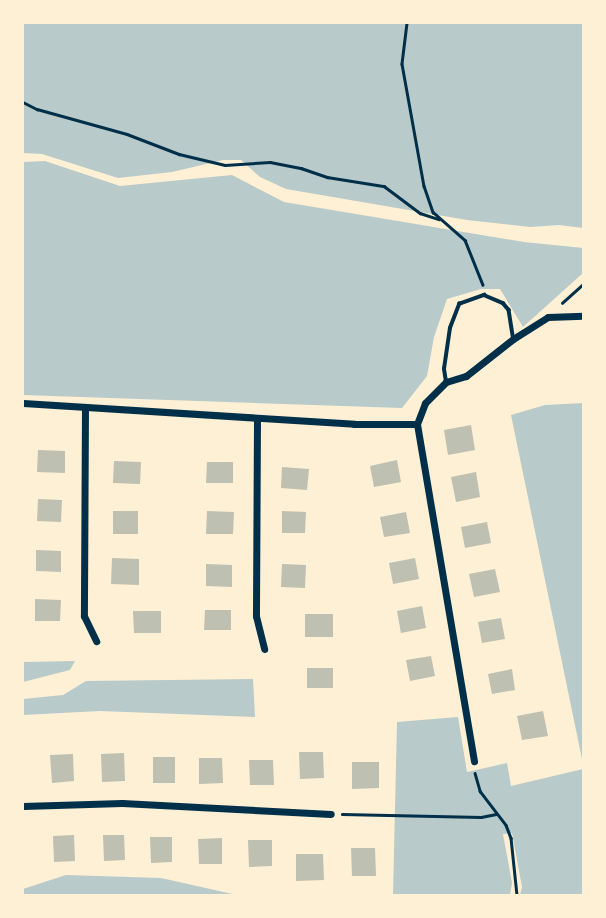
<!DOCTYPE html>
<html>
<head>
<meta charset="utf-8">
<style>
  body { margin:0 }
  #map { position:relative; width:606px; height:918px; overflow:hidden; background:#fdf0d5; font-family:Helvetica,sans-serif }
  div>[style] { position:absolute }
  .green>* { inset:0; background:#b9caca }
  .building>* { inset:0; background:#bec0b2 }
  .path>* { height:2.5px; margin:-1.25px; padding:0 1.25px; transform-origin:1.25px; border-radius:1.25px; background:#003049 }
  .service>* { height:3.5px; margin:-1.75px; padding:0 1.75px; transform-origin:1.75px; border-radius:1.75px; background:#003049 }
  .minor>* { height:7px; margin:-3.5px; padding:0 3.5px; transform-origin:3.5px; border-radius:3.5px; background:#003049 }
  span { translate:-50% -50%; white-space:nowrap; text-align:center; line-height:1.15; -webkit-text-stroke:5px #fdf0d5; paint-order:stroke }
  .frame { position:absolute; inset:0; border:24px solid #fdf0d5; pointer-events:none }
</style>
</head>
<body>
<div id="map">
  <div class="green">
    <i style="clip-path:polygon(23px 23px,583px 23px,583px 228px,559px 225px,530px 227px,467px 220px,286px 189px,260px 177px,241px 160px,223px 160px,172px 172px,118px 178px,42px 154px,23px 153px)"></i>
    <i style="clip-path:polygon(45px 161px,120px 186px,232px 175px,284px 202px,524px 242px,583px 248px,583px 273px,523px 327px,500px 289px,481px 289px,447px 299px,434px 337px,427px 376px,402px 408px,23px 395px,23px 162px)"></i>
    <i style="clip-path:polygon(583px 403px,583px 764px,511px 415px,545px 405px)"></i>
    <i style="clip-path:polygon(75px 661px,70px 670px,23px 682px,23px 662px)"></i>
    <i style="clip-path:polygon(253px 679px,255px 717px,100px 711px,23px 715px,23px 699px,63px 695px,86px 681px)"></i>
    <i style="clip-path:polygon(458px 717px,467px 772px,507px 763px,511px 786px,583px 769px,583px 895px,520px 895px,522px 887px,512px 833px,503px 834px,512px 883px,510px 895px,393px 895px,397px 722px)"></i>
    <i style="clip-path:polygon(66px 875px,161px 878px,237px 895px,23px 895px,23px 889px)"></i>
  </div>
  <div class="building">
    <i style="clip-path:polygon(471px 425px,475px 450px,448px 455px,444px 430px)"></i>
    <i style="clip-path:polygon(38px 450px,65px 451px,65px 473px,37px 472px)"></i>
    <i style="clip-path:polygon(397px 460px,401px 482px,374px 487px,370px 466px)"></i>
    <i style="clip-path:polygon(114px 461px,141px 462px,140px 484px,113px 483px)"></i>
    <i style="clip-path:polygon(207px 462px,233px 462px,233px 483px,206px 483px)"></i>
    <i style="clip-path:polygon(282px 467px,309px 469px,307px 490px,281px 488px)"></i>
    <i style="clip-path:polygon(476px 472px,480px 497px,456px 502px,451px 477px)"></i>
    <i style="clip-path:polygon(38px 499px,62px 500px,61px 522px,37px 521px)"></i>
    <i style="clip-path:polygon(113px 511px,138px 511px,138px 534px,113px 534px)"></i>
    <i style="clip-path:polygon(207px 511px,234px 512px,233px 534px,206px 534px)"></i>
    <i style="clip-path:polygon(282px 511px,306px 512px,305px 533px,282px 533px)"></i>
    <i style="clip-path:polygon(406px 512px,410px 533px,384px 537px,380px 517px)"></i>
    <i style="clip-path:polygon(487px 522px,491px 543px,465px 548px,461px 527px)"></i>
    <i style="clip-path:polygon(36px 550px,61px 551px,61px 572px,36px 571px)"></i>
    <i style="clip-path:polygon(112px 558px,139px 559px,139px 585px,111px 584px)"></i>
    <i style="clip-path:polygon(415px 558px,419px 579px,393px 584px,389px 563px)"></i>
    <i style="clip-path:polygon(206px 564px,232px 565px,232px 587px,206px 586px)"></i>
    <i style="clip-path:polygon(282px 564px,306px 565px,305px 588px,281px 587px)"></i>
    <i style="clip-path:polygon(495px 569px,500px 592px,474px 597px,469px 574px)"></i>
    <i style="clip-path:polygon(35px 599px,61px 600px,60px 621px,35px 621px)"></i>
    <i style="clip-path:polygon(422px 606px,426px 628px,401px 633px,397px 611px)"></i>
    <i style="clip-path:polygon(205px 610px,231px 610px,231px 630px,204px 630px)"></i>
    <i style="clip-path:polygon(133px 611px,161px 611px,161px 633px,134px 633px)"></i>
    <i style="clip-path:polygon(305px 614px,333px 614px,333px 637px,305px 637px)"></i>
    <i style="clip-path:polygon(501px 618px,505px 639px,482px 643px,478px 622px)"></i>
    <i style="clip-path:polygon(431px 656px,435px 676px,410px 681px,406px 660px)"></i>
    <i style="clip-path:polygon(307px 668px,333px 668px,333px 688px,307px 688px)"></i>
    <i style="clip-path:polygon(512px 669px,515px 690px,492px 694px,488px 674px)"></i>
    <i style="clip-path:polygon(543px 711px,548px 736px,522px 740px,517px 716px)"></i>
    <i style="clip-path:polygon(299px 752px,323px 752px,324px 778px,300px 779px)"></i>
    <i style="clip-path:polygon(124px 753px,125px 781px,102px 782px,101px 754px)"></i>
    <i style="clip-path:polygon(73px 754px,74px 781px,52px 783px,50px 755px)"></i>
    <i style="clip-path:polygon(153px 757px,175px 757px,175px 783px,153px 783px)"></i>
    <i style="clip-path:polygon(199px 758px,222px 758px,223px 783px,199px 784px)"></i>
    <i style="clip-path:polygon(249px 760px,273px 760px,274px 785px,250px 785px)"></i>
    <i style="clip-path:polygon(352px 762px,379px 762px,379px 788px,352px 789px)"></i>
    <i style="clip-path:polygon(74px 835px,75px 861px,54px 862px,53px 836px)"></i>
    <i style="clip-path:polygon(103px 835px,124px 835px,125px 860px,104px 861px)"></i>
    <i style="clip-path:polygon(150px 837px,172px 837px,172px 862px,151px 863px)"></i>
    <i style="clip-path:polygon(222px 838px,222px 864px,199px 864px,198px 839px)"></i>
    <i style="clip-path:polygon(248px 840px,272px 840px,272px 866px,249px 867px)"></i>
    <i style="clip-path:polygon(351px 848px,375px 848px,376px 876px,352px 876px)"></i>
    <i style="clip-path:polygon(296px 854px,323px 854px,324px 880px,296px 881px)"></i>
  </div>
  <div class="path">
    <i style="left:407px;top:23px;width:41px;rotate:97deg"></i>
    <i style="left:402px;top:64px;width:124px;rotate:79.8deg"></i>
    <i style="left:424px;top:186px;width:28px;rotate:71deg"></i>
    <i style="left:433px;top:212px;width:43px;rotate:41.2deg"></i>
    <i style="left:465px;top:240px;width:48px;rotate:68.2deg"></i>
    <i style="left:23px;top:102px;width:16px;rotate:27deg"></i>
    <i style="left:37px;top:109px;width:93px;rotate:15.5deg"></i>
    <i style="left:127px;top:134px;width:56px;rotate:21deg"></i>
    <i style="left:179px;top:154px;width:47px;rotate:13.4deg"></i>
    <i style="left:225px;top:165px;width:45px;rotate:-3.8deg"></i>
    <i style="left:270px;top:162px;width:32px;rotate:11deg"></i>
    <i style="left:301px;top:168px;width:28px;rotate:19deg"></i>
    <i style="left:327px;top:177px;width:58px;rotate:9deg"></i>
    <i style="left:384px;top:186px;width:45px;rotate:36.9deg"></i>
    <i style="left:420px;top:213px;width:20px;rotate:18deg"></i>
    <i style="left:562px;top:303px;width:28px;rotate:-42deg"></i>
    <i style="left:475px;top:773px;width:19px;rotate:74deg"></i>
    <i style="left:480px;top:791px;width:43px;rotate:52.6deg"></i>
    <i style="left:506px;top:825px;width:14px;rotate:69deg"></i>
    <i style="left:511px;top:838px;width:57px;rotate:84deg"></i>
    <i style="left:342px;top:814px;width:139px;rotate:1.2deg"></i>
    <i style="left:481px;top:817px;width:15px;rotate:-11deg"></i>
  </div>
  <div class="service">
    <i style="left:446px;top:382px;width:13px;rotate:-99deg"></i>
    <i style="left:444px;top:369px;width:41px;rotate:-81.7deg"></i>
    <i style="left:450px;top:328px;width:26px;rotate:-69deg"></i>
    <i style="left:459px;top:304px;width:27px;rotate:-20deg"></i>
    <i style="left:484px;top:295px;width:21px;rotate:23deg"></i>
    <i style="left:503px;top:303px;width:9px;rotate:49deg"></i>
    <i style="left:509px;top:310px;width:26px;rotate:81deg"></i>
  </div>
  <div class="minor">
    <i style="left:23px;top:403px;width:332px;rotate:3.6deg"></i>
    <i style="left:354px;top:424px;width:63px"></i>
    <i style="left:417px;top:424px;width:342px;rotate:80.4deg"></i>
    <i style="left:85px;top:407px;width:209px;rotate:90.3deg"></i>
    <i style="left:84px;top:616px;width:28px;rotate:64deg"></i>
    <i style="left:257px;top:418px;width:198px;rotate:90.3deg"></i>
    <i style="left:256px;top:616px;width:34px;rotate:76deg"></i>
    <i style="left:417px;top:424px;width:22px;rotate:-69deg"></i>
    <i style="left:425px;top:403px;width:30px;rotate:-45deg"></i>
    <i style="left:446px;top:382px;width:21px;rotate:-17deg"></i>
    <i style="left:466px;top:376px;width:60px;rotate:-38.2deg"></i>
    <i style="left:513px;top:339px;width:41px;rotate:-32.2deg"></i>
    <i style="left:548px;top:317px;width:35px;rotate:-2deg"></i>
    <i style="left:23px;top:806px;width:99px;rotate:-1.7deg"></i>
    <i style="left:122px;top:803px;width:209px;rotate:3deg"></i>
  </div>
  <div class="frame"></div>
</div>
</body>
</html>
